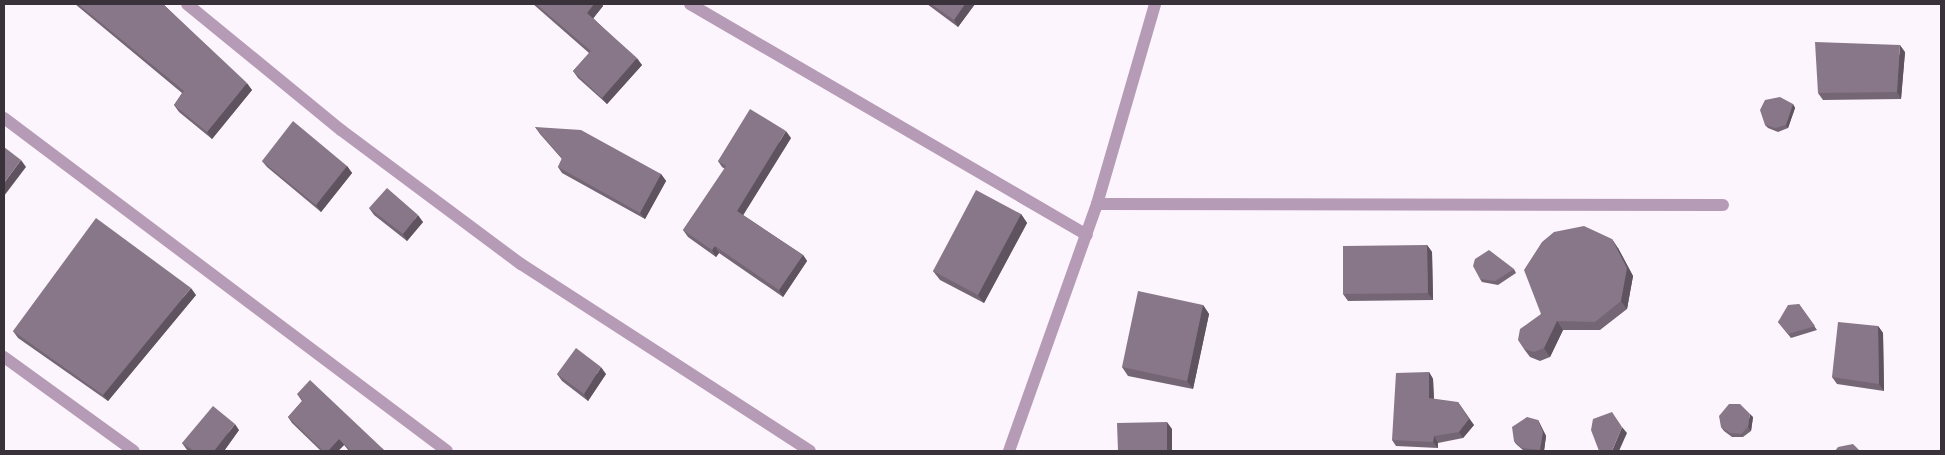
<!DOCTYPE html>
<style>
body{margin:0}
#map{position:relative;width:1945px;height:455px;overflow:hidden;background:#fdf5fd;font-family:"Source Sans 3",sans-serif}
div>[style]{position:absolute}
.minor>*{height:12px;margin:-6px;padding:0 6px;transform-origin:6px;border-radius:6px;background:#b59bb5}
.wall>*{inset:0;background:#756675}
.shaded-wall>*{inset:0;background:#5f535f}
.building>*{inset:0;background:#878}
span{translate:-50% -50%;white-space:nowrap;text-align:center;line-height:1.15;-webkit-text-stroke:5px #fff;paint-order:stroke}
.frame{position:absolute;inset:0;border:5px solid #3a323a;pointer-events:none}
</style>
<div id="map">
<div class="minor">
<div style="left:187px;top:4px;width:199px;rotate:39.3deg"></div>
<div style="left:341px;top:130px;width:224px;rotate:36.7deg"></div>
<div style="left:521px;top:264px;width:344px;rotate:32.9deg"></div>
<div style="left:690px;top:4px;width:459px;rotate:30.2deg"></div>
<div style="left:4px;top:118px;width:554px;rotate:36.93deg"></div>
<div style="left:1097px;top:204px;width:626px;rotate:0.09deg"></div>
<div style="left:4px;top:357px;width:160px;rotate:35.9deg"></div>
<div style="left:1009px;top:451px;width:262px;rotate:-70.4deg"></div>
<div style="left:1097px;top:204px;width:208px;rotate:-73.8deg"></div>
</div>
<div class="wall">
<div style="clip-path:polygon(75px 4px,163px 4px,252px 90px,212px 139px,179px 112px,174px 105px,182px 93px)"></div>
<div style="clip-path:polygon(533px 4px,602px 4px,603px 6px,593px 18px,642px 65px,607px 104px,578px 78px,573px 71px,589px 53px)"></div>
<div style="clip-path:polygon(927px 4px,975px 4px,958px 27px)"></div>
<div style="clip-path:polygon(1905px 52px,1901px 99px,1823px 100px,1818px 93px)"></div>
<div style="clip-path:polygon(1793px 104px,1795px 108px,1788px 128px,1778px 132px,1768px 128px,1765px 125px)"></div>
<div style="clip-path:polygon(535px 127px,661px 174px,666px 181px,645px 219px,562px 173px,558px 167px,562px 159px,540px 134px)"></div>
<div style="clip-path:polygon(791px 138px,743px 215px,803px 255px,807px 261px,783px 297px,719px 253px,716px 257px,688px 237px,683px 230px,725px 169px,722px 167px,718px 161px)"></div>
<div style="clip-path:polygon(262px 161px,347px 166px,352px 173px,321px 212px,267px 167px)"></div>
<div style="clip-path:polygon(369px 208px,423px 222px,407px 241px,374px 215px)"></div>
<div style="clip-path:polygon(1021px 214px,1027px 223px,984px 303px,940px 280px,933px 271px)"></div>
<div style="clip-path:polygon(1427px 245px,1432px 252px,1433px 300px,1348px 301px,1343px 294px)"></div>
<div style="clip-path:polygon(1618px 248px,1633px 276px,1627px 309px,1600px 330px,1563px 330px,1550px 357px,1540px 361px,1530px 357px,1524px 349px,1541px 314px)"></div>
<div style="clip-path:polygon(1514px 269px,1516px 273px,1498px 285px,1482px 282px,1480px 279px)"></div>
<div style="clip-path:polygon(196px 295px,108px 401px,18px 338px,13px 331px)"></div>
<div style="clip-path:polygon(1799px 304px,1817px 330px,1791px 338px,1778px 322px)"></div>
<div style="clip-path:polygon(1203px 305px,1209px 314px,1193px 389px,1128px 376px,1122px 367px)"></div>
<div style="clip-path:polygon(1878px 326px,1883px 333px,1884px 391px,1837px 384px,1832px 377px)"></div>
<div style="clip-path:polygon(1429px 372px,1433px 379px,1434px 399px,1474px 425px,1463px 438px,1438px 443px,1438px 448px,1396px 446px,1392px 440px)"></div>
<div style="clip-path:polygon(557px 374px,606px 374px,588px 401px,562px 381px)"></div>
<div style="clip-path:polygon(297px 394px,383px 449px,385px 451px,349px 451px,344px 445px,338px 451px,321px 451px,292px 423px,288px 417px,302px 401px)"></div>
<div style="clip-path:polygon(1753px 417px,1751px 431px,1743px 437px,1732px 437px,1724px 431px,1721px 427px)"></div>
<div style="clip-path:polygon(1538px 420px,1546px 436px,1544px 451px,1524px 451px,1516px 444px,1514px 441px)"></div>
<div style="clip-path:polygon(239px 430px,224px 451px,189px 451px,187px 450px,182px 443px)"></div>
</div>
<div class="shaded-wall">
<div style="clip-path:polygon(594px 4px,602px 4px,603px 6px,592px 20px,587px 13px)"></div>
<div style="clip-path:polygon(965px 4px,975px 4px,958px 27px,954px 20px)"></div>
<div style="clip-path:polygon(1900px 45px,1905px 52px,1901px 99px,1897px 92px)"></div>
<div style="clip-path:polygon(637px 58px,642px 65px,607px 104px,602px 98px)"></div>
<div style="clip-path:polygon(247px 83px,252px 90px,212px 139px,207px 132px)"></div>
<div style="clip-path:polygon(1793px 104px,1795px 108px,1788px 128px,1786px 125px)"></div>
<div style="clip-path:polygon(786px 131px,791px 138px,742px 217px,737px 211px)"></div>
<div style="clip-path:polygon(21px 160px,26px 167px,4px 196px,4px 183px)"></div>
<div style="clip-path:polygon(347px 166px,352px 173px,321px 212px,316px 205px)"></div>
<div style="clip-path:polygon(661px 174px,666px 181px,645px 219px,640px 213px)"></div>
<div style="clip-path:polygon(1021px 214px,1027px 223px,984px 303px,978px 295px)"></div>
<div style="clip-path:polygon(418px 215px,423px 222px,407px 241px,403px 234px)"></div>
<div style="clip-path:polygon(1612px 239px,1618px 248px,1633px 276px,1627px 309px,1621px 301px)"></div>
<div style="clip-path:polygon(1427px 245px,1432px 252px,1433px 300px,1428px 293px)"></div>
<div style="clip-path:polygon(715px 246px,719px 253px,716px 257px,712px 250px)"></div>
<div style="clip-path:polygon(803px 255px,807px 261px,783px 297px,779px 290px)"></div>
<div style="clip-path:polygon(191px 288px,196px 295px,108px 401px,103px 395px)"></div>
<div style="clip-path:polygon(1203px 305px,1209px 314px,1193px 389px,1187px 381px)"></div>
<div style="clip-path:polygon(1557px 321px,1563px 330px,1550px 357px,1544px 348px)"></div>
<div style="clip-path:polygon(1878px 326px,1883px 333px,1884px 391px,1879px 384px)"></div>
<div style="clip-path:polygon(601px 367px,606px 374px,588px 401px,584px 394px)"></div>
<div style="clip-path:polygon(1429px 372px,1433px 379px,1434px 404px,1429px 398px)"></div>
<div style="clip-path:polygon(1458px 402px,1474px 425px,1463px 438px,1459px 432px)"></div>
<div style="clip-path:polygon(1750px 414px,1753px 417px,1751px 431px,1748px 427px)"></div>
<div style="clip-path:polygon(1538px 420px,1546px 436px,1544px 451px,1541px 451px,1540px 450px)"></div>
<div style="clip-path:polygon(1167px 422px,1172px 429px,1172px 451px,1167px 451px)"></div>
<div style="clip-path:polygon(235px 424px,239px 430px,224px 451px,214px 451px)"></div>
<div style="clip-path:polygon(1622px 427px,1627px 433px,1619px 451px,1612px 451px)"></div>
<div style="clip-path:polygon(1434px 436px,1438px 443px,1438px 448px,1433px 442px)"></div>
<div style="clip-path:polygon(339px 439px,344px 445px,338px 451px,328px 451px)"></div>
</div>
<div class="building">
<div style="clip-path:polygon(78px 4px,163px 4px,247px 83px,207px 132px,174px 105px,184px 91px)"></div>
<div style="clip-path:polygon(536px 4px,594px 4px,587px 13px,637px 58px,602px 98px,573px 71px,591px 51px)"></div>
<div style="clip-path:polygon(931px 4px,965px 4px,954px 20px)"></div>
<div style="clip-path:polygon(1815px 42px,1900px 45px,1897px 92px,1818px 93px)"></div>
<div style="clip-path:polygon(1780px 97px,1793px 104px,1786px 125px,1775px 128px,1765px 125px,1760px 110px,1765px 100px)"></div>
<div style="clip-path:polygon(750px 109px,786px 131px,737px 211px,803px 255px,779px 290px,715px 246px,712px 250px,683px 230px,726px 166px,718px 161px)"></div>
<div style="clip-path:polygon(293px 121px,347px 166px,316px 205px,262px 161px)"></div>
<div style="clip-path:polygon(535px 127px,581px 130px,661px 174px,640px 213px,558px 167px,562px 158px)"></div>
<div style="clip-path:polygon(4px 147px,21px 160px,4px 183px)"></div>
<div style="clip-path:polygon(387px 188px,418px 215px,403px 234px,369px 208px)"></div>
<div style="clip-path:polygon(976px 190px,1021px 214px,978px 295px,933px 271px)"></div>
<div style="clip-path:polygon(96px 218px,191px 288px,103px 395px,13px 331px)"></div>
<div style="clip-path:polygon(1584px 226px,1612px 239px,1627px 268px,1621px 301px,1595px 322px,1557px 321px,1544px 348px,1534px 352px,1524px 349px,1518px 340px,1520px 329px,1541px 314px,1524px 270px,1542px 242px,1554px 232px)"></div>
<div style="clip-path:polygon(1427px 245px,1428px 293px,1343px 294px,1343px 246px)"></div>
<div style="clip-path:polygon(1489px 250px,1514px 269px,1495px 281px,1480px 279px,1473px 266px,1475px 259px)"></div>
<div style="clip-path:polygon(1138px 291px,1203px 305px,1187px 381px,1122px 367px)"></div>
<div style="clip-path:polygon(1799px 304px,1815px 326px,1788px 334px,1778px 322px,1788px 305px)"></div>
<div style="clip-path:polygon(1838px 322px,1878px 326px,1879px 384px,1832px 377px)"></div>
<div style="clip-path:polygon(576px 348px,601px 367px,584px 394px,557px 374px)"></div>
<div style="clip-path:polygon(1429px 372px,1429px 398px,1458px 402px,1469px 419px,1459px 432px,1434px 436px,1433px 442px,1392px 440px,1396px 373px)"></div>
<div style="clip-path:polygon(310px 380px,383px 449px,383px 451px,351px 451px,339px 439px,328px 451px,323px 451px,288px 417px,303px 400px,297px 394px)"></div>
<div style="clip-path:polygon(1729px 404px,1740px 404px,1750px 414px,1748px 427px,1741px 434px,1730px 433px,1721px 427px,1719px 416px)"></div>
<div style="clip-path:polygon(213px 406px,235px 424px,214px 451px,194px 451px,182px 443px)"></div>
<div style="clip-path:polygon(1612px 412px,1622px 427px,1612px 451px,1599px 451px,1591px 430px,1593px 419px)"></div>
<div style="clip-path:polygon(1527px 417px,1538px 420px,1543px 432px,1540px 450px,1522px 448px,1514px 441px,1512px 427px)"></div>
<div style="clip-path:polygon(1167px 422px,1167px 451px,1118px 451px,1117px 423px)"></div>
<div style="clip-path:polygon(1853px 444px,1860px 451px,1835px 451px,1838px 447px)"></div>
</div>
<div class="frame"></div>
</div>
